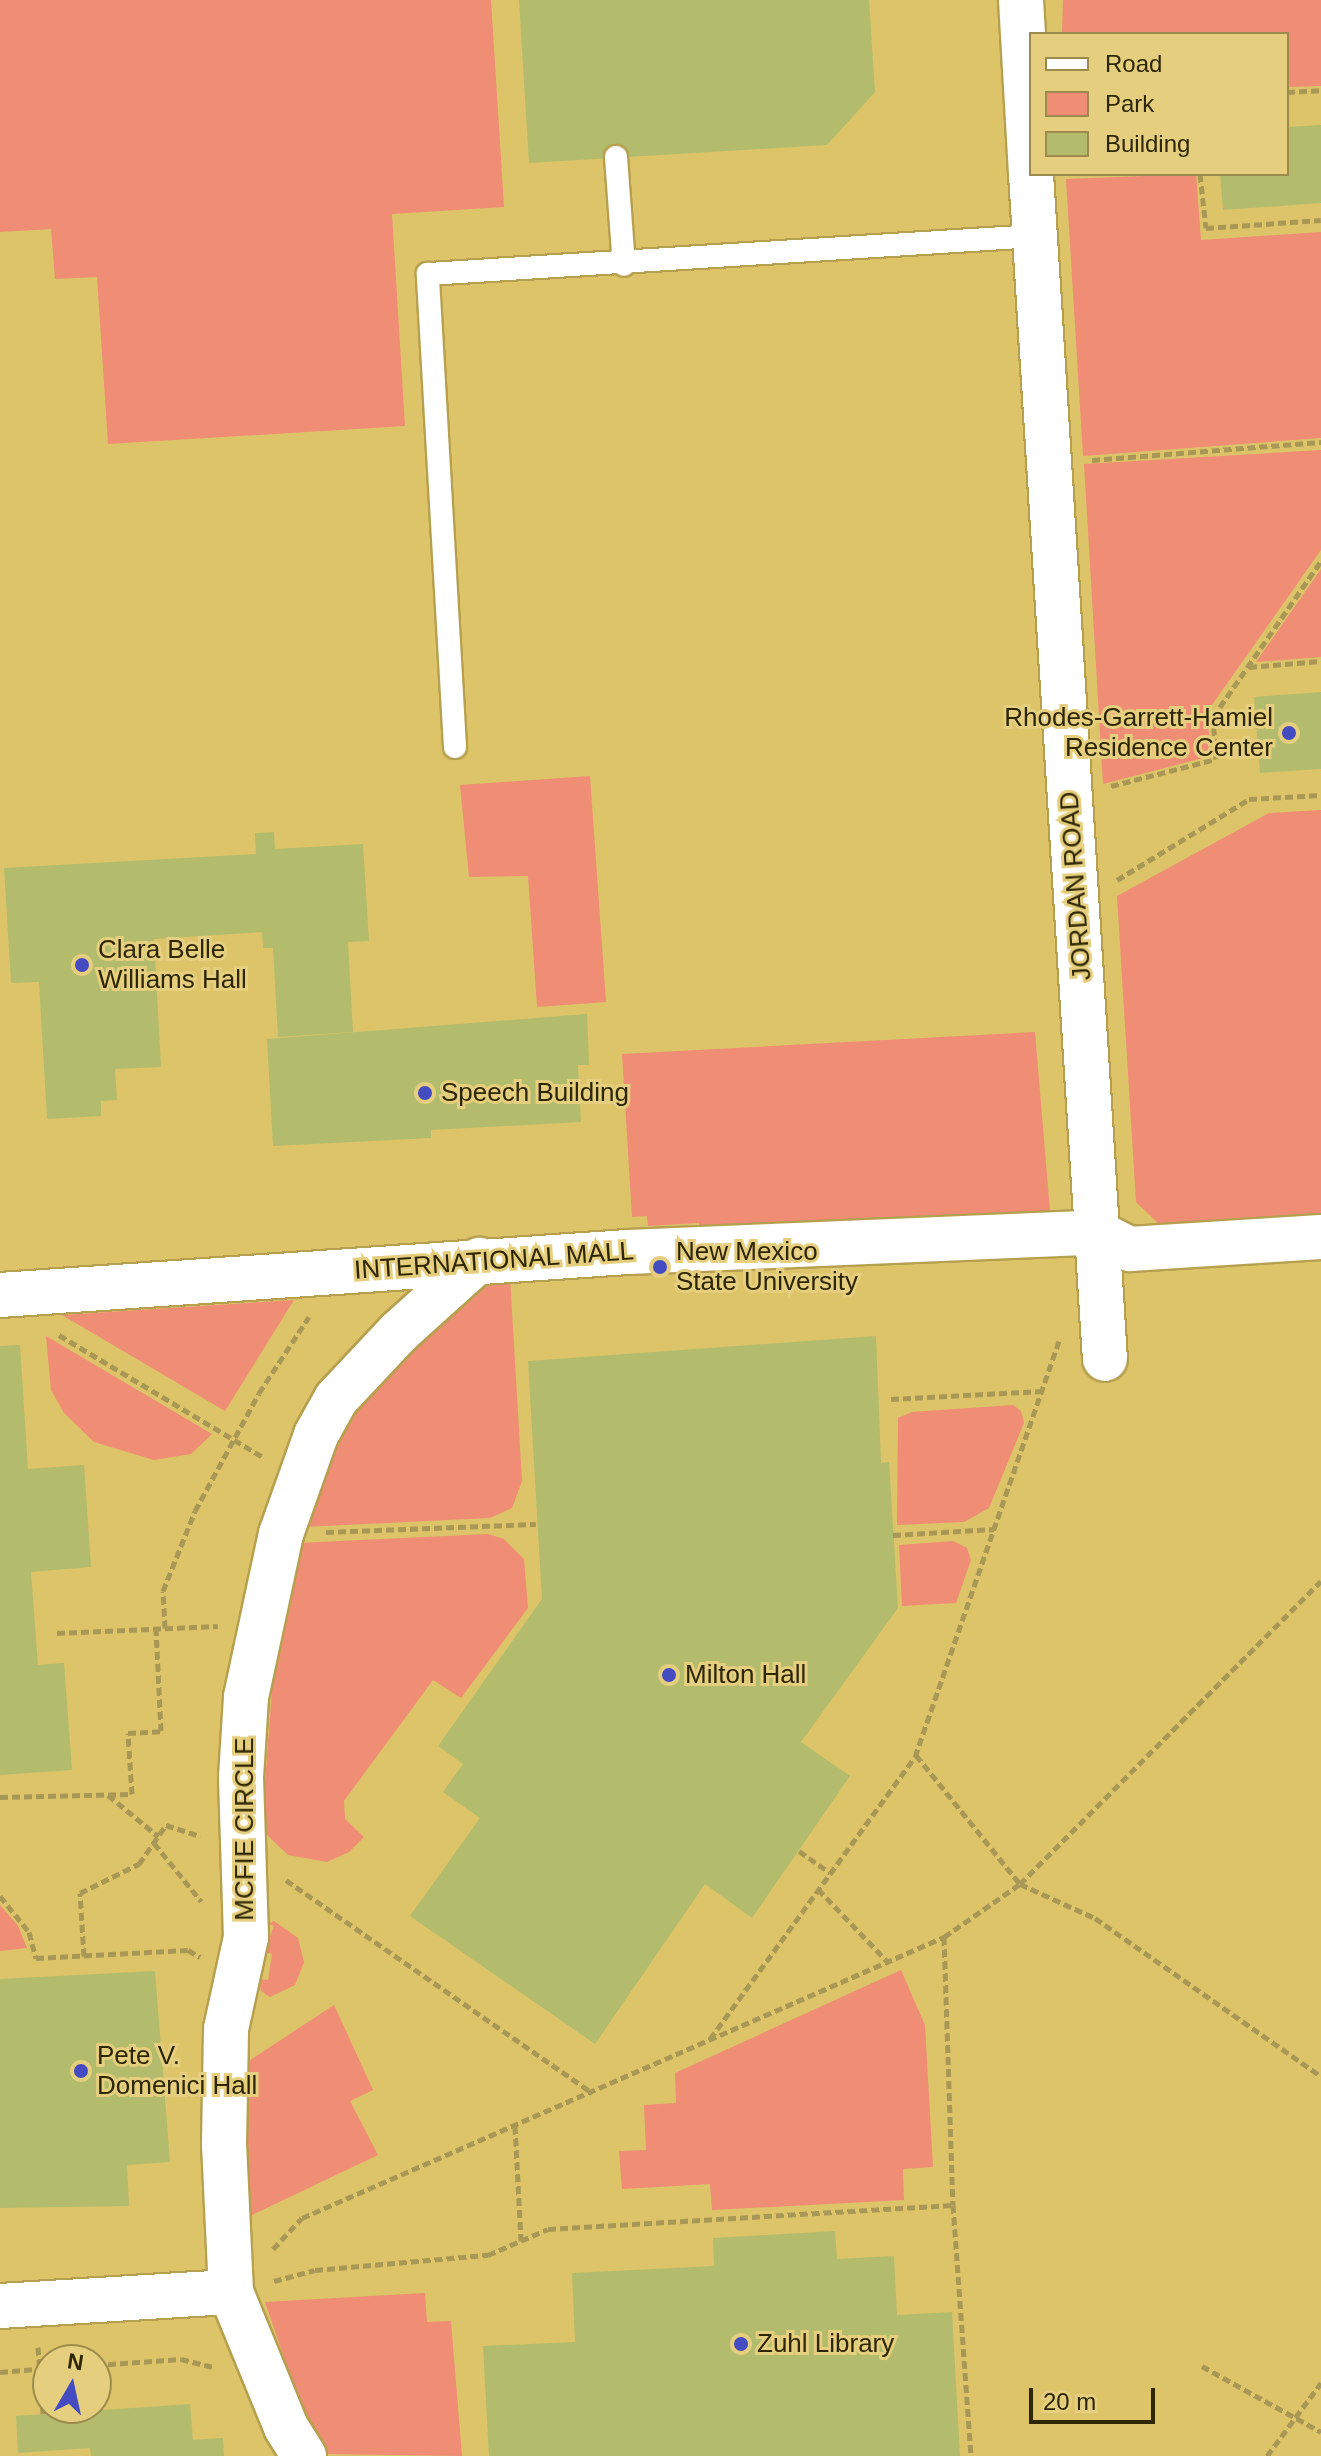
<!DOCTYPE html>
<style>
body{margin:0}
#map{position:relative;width:1321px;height:2456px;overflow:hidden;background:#e5cf7e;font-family:Arial,sans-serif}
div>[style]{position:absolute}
.built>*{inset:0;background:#ddc469}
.green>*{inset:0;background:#ef8d75}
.building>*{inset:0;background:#b2bc6c}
.path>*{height:5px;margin-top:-2.5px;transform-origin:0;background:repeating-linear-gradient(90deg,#a99755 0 8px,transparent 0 12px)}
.roads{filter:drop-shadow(2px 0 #b6a04f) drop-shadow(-2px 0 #b6a04f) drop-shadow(0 2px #b6a04f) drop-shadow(0 -2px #b6a04f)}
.lane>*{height:22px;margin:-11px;padding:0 11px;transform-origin:11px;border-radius:11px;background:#fff}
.street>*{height:44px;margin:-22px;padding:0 22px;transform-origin:22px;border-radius:22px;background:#fff}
.dots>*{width:22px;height:22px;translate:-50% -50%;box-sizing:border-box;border:4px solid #e5cf7e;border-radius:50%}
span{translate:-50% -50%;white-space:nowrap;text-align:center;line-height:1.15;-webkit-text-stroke:6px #e5cf7e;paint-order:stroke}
.poi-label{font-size:26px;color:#2e2502}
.right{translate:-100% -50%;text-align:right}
.left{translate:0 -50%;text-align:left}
.street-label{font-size:26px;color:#2e2502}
.legend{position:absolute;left:1029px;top:32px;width:260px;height:144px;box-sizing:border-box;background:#e5cf7e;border:2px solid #9c8b4c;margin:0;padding:10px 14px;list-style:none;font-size:24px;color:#2e2502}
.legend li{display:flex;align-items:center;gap:16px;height:40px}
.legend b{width:40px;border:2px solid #9c8b4c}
.north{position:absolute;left:32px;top:2344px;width:80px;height:80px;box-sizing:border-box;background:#e5cf7e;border:2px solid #9c8b4c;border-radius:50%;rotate:9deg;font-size:22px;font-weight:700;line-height:32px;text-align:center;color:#2e2502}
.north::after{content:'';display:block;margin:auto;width:28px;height:36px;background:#454cc1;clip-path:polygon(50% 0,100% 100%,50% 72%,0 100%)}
.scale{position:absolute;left:1029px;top:2388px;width:126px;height:36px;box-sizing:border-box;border:4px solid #2e2502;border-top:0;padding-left:10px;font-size:24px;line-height:28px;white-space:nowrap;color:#2e2502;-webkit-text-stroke:6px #e5cf7e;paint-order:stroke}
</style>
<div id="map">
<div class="built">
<div style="clip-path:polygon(evenodd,0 0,1321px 0,1321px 2456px,0 2456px,0 0,1031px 34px,1287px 34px,1287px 174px,1031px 174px,1031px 34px,0 0,48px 2360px,96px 2360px,96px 2408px,48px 2408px,48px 2360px)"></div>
</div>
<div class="green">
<div style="clip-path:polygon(0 0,491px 0,504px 207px,392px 214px,405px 426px,108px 444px,97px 277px,55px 279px,51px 229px,0 232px)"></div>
<div style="clip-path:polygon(1063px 0,1321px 0,1321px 86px,1287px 87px,1287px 34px,1062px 34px)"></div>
<div style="clip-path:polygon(1196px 174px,1201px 240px,1321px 232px,1321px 438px,1083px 456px,1066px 179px)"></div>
<div style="clip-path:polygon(1321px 450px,1321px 550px,1207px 712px,1211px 756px,1103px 784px,1084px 464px)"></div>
<div style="clip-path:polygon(1321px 569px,1321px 657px,1256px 662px)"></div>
<div style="clip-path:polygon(590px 776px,606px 1002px,537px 1007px,528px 876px,469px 877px,460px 785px)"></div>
<div style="clip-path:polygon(1321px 810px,1321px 1215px,1162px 1227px,1136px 1202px,1117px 896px,1269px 813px)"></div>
<div style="clip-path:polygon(1035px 1032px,1050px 1211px,700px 1232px,699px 1223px,648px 1226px,647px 1216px,632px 1217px,622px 1054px)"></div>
<div style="clip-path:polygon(510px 1277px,522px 1481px,512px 1508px,490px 1518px,303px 1527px,320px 1472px,353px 1408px,469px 1294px)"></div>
<div style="clip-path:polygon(294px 1300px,225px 1411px,62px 1315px)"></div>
<div style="clip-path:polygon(46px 1336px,212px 1434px,191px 1454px,154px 1460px,94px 1442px,64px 1413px,51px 1390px)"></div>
<div style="clip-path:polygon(1013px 1405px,1021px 1411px,1024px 1423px,989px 1508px,964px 1522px,897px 1525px,898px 1418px,912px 1412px)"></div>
<div style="clip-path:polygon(488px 1534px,504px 1539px,524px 1559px,528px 1608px,461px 1698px,433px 1680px,352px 1790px,344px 1801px,345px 1819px,364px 1837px,349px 1852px,327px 1862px,288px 1855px,267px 1835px,262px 1821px,273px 1678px,298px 1543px)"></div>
<div style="clip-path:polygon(953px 1541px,967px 1548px,971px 1560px,956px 1603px,902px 1606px,899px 1545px)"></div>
<div style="clip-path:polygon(0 1905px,18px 1926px,27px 1948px,0 1951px)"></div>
<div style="clip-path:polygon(274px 1921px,298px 1938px,304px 1962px,295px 1985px,270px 1997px,261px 1991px,259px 1979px,268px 1980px,272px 1954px,264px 1952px,274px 1926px,268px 1924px)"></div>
<div style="clip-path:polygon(901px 1970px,925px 2025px,933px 2167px,903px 2169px,904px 2200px,712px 2210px,710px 2184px,622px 2189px,619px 2151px,646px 2150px,644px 2105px,676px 2103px,675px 2073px)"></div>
<div style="clip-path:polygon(334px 2005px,373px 2090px,350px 2101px,378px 2155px,250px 2216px,241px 2066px)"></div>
<div style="clip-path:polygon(425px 2293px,427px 2322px,451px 2321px,462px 2456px,327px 2454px,315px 2442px,303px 2413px,265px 2302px)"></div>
</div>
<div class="building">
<div style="clip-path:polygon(519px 0,869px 0,875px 92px,827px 145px,529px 163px)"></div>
<div style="clip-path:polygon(1321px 125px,1321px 203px,1223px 210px,1220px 174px,1287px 174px,1287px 127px)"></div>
<div style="clip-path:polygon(1321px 692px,1321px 769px,1260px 773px,1254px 697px)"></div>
<div style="clip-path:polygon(274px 832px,275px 849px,363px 844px,369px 941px,348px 942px,353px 1032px,278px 1037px,273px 948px,263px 948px,262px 932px,154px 939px,161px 1067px,115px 1069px,117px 1100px,101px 1101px,101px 1116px,47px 1119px,39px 982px,11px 983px,4px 868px,256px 854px,255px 833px)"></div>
<div style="clip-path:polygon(587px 1014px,589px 1065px,578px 1065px,581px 1122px,431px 1130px,431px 1138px,273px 1146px,267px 1039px)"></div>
<div style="clip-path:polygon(876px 1336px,881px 1463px,889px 1462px,898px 1608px,801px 1742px,850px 1776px,752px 1918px,705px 1884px,595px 2044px,410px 1916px,480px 1818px,443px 1792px,463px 1764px,438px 1746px,542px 1599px,528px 1361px)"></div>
<div style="clip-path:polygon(20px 1345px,28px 1469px,84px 1465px,91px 1567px,31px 1572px,38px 1665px,64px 1663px,72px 1770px,0 1775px,0 1346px)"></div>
<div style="clip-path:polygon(155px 1971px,170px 2162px,127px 2165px,129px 2206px,0 2208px,0 1979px)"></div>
<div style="clip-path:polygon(835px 2231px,837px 2259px,894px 2256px,897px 2315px,952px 2312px,960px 2456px,489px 2456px,483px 2346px,575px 2342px,572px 2273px,714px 2266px,713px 2238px)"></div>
<div style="clip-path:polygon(190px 2404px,193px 2440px,223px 2438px,224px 2456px,91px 2456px,90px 2448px,18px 2453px,16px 2416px)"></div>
</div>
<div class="path">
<div style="left:1287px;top:92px;width:34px;rotate:-3deg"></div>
<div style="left:1200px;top:174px;width:54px;rotate:83.7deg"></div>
<div style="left:1206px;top:228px;width:115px;rotate:-4deg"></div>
<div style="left:1092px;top:460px;width:230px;rotate:-4.5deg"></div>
<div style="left:1249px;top:667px;width:72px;rotate:-4.8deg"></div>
<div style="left:1111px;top:786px;width:108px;rotate:-14.4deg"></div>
<div style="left:1216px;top:759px;width:42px;rotate:-94.1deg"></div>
<div style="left:1213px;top:717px;width:190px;rotate:-55.3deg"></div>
<div style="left:1117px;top:880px;width:155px;rotate:-31.5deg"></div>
<div style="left:1249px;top:799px;width:72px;rotate:-3.2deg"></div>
<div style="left:59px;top:1335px;width:238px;rotate:30.9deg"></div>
<div style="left:1059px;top:1341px;width:438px;rotate:109.1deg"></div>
<div style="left:916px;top:1755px;width:166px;rotate:51.1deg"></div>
<div style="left:1020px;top:1884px;width:82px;rotate:24.4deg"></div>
<div style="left:1095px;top:1918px;width:276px;rotate:35deg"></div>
<div style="left:891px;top:1399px;width:151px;rotate:-3deg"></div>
<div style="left:326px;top:1532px;width:210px;rotate:-2.2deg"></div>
<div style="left:893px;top:1535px;width:101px;rotate:-3.4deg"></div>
<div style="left:165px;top:1628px;width:37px;rotate:-93deg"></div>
<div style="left:163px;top:1591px;width:86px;rotate:-68.2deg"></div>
<div style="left:195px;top:1511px;width:134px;rotate:-61.5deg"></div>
<div style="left:259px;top:1393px;width:91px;rotate:-56.7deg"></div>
<div style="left:57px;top:1633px;width:161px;rotate:-2.5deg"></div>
<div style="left:108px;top:1795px;width:65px;rotate:39.4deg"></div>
<div style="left:0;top:1797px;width:132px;rotate:-1.3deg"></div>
<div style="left:132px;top:1794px;width:61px;rotate:-93.8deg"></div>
<div style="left:128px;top:1733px;width:33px;rotate:-3deg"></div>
<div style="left:161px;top:1731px;width:102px;rotate:-92.8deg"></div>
<div style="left:154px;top:1843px;width:75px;rotate:51deg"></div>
<div style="left:799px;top:1851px;width:38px;rotate:35deg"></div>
<div style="left:286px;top:1880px;width:373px;rotate:34.8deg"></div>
<div style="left:818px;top:1889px;width:101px;rotate:46.2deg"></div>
<div style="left:0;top:1896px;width:46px;rotate:51.1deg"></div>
<div style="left:29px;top:1932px;width:27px;rotate:75deg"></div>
<div style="left:36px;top:1958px;width:152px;rotate:-3deg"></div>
<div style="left:188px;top:1950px;width:14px;rotate:30deg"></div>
<div style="left:944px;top:1937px;width:268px;rotate:88.1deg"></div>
<div style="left:953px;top:2205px;width:252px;rotate:85.9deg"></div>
<div style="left:84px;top:1956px;width:63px;rotate:-93.6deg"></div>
<div style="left:80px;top:1893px;width:66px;rotate:-26.2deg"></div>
<div style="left:139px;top:1864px;width:47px;rotate:-55.3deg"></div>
<div style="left:166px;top:1825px;width:36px;rotate:18deg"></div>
<div style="left:710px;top:2039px;width:351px;rotate:-54deg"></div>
<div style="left:515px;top:2126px;width:115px;rotate:87deg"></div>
<div style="left:273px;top:2249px;width:42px;rotate:-46.9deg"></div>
<div style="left:302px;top:2218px;width:701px;rotate:-23.64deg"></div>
<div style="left:944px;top:1937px;width:93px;rotate:-34.9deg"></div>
<div style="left:1020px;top:1884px;width:427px;rotate:-45.2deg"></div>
<div style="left:274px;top:2281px;width:42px;rotate:-15deg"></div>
<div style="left:315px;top:2270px;width:174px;rotate:-5deg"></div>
<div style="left:488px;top:2255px;width:65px;rotate:-23.4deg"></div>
<div style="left:548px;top:2229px;width:406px;rotate:-3.4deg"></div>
<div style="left:38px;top:2347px;width:67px;rotate:85.7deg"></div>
<div style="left:96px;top:2365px;width:85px;rotate:-4deg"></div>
<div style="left:181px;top:2359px;width:33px;rotate:14deg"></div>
<div style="left:1202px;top:2366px;width:136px;rotate:29deg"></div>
<div style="left:0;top:2372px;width:48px;rotate:-4.8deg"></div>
<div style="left:1267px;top:2456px;width:91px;rotate:-53.5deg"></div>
</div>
<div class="roads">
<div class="lane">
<div style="left:616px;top:157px;width:108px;rotate:85.8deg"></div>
<div style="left:455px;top:747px;width:474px;rotate:-93.3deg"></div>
<div style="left:428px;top:274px;width:609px;rotate:-3.58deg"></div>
</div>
<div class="street">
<div style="left:1021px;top:0;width:173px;rotate:86.7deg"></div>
<div style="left:1031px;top:174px;width:1187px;rotate:86.43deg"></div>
<div style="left:0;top:1295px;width:629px;rotate:-3.92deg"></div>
<div style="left:628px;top:1252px;width:468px;rotate:-2.4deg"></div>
<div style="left:1096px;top:1232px;width:38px;rotate:27deg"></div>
<div style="left:1130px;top:1249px;width:191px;rotate:-3.6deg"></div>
<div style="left:0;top:2306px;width:231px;rotate:-3.5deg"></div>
<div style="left:304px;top:2456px;width:34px;rotate:-122deg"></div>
<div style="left:286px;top:2427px;width:146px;rotate:-112.2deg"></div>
<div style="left:231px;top:2292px;width:147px;rotate:-92.7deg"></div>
<div style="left:224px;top:2145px;width:116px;rotate:-89deg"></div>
<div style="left:226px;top:2029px;width:94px;rotate:-77.7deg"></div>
<div style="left:246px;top:1937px;width:160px;rotate:-91.8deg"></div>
<div style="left:241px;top:1777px;width:80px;rotate:-86.4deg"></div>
<div style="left:246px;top:1697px;width:167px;rotate:-77.9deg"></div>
<div style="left:281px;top:1534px;width:105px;rotate:-70.5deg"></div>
<div style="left:316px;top:1435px;width:41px;rotate:-60.9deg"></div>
<div style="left:336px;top:1399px;width:92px;rotate:-46.8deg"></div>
<div style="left:399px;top:1332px;width:108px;rotate:-42deg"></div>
</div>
</div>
<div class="dots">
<div style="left:1289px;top:733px;background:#454cc1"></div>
<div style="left:82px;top:965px;background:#454cc1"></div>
<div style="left:425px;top:1093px;background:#454cc1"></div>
<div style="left:660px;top:1267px;background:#454cc1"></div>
<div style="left:669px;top:1675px;background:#454cc1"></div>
<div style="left:81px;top:2071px;background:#454cc1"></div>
<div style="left:741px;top:2344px;background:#454cc1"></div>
</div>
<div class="poi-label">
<span class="right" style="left:1273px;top:733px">Rhodes-Garrett-Hamiel<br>Residence Center</span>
<span class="left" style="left:98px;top:965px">Clara Belle<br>Williams Hall</span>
<span class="left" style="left:441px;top:1093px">Speech Building</span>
<span class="left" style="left:676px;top:1267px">New Mexico<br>State University</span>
<span class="left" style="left:685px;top:1675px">Milton Hall</span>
<span class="left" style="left:97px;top:2071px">Pete V.<br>Domenici Hall</span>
<span class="left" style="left:757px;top:2344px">Zuhl Library</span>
</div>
<div class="street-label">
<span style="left:1076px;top:886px;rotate:-94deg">JORDAN ROAD</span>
<span style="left:494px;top:1261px;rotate:-4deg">INTERNATIONAL MALL</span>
<span style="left:245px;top:1829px;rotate:-90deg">MCFIE CIRCLE</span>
</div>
<ul class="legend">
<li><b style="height:10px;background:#fff"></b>Road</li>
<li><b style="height:22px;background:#ef8d75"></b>Park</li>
<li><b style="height:22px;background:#b2bc6c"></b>Building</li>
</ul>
<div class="north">N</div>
<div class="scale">20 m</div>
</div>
